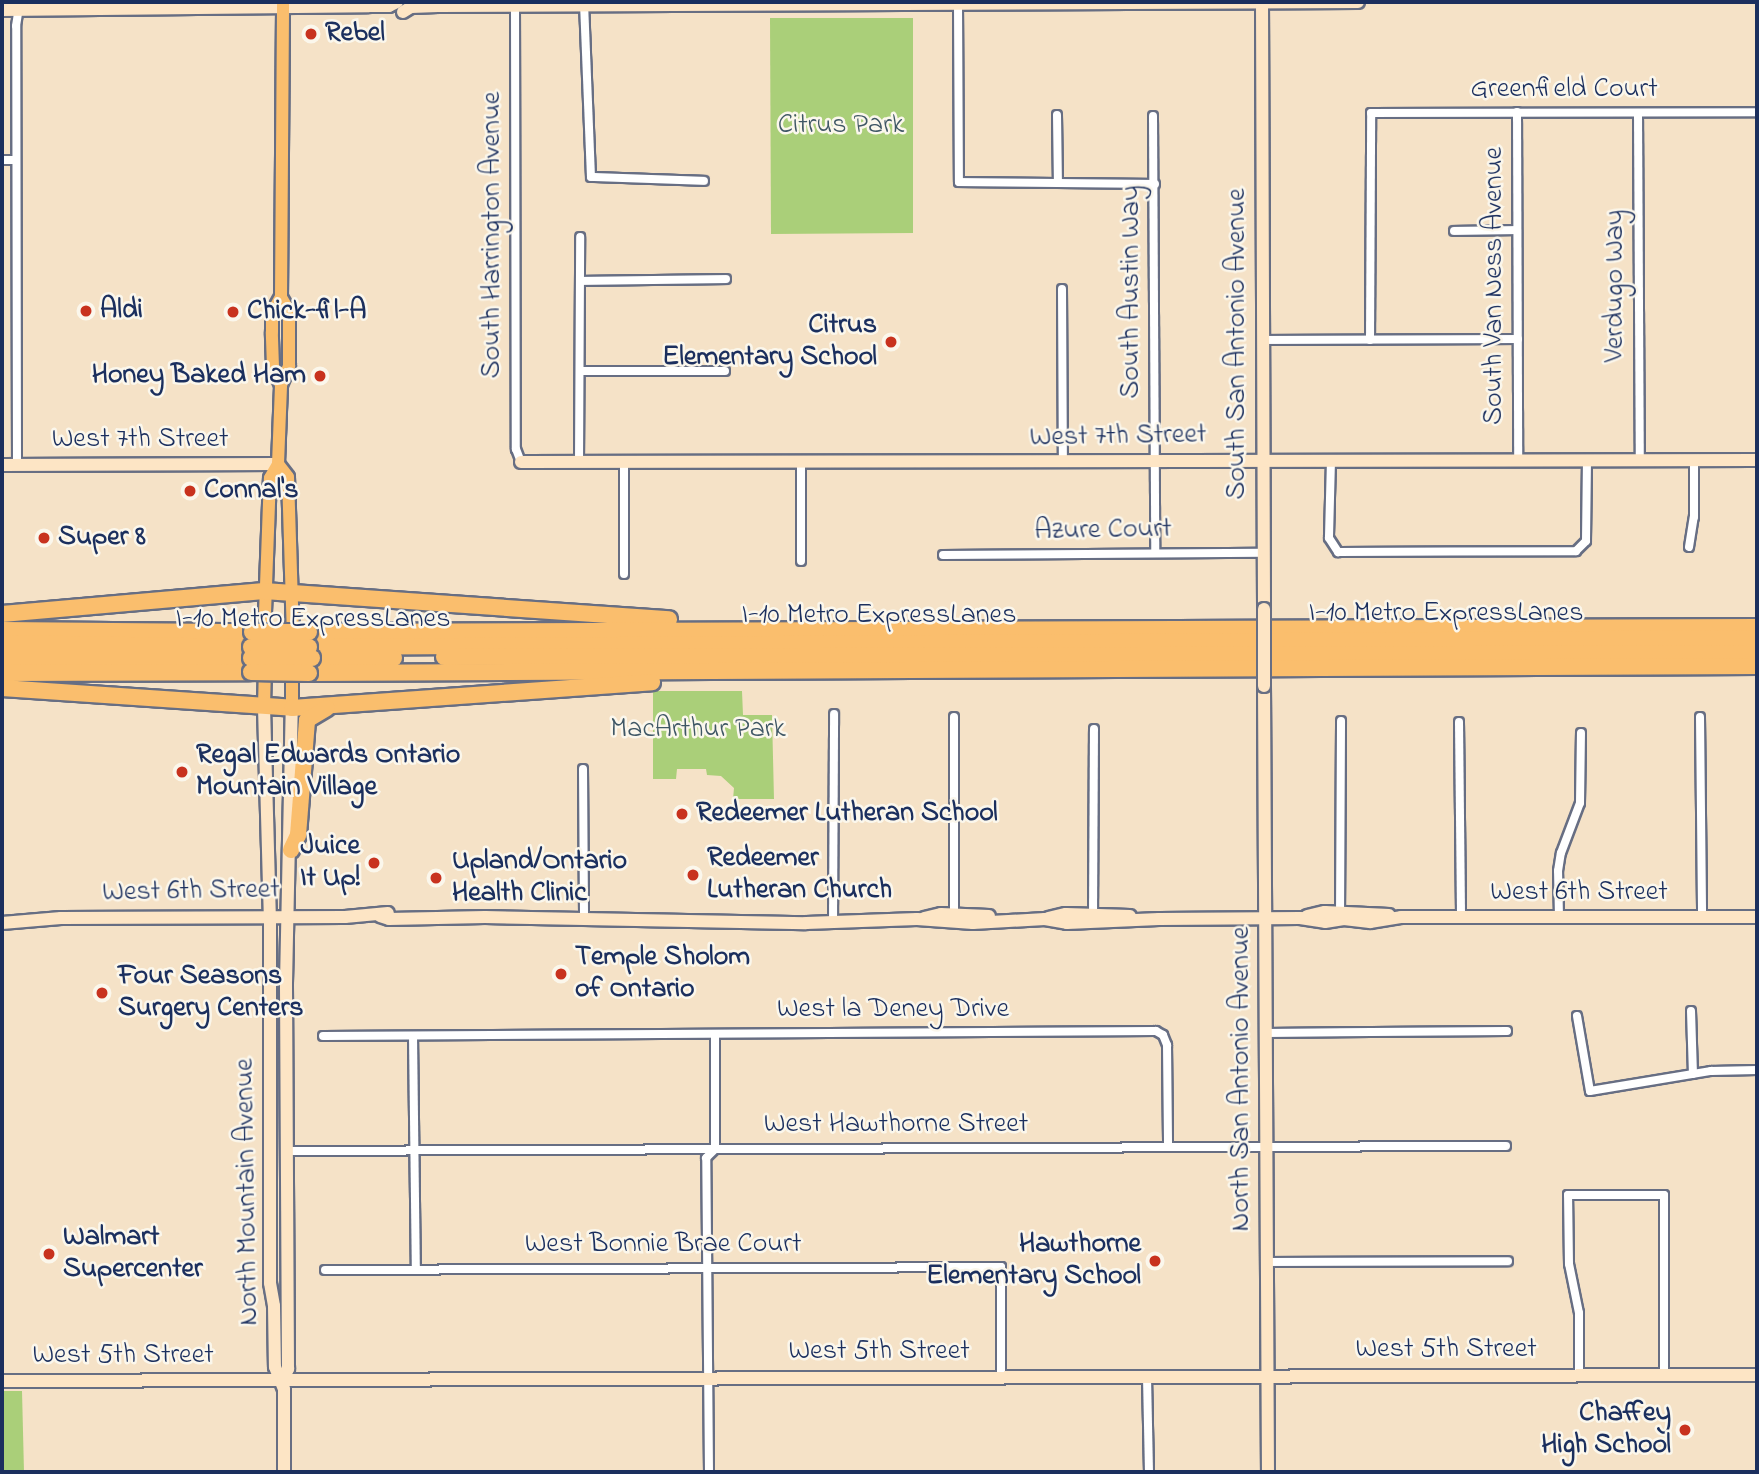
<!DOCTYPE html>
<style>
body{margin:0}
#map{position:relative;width:1759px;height:1474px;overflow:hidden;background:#f5e2c7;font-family:"Indie Flower",sans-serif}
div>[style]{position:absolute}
.green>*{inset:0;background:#aacf79}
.roads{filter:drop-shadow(2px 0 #676e83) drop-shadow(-2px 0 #676e83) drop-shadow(0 2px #676e83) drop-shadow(0 -2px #676e83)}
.street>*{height:8px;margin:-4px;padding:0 4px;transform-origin:4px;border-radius:4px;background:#fff}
.secondary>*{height:12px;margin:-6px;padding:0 6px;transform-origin:6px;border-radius:6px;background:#fde5c5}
.primary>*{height:12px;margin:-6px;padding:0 6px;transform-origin:6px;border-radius:6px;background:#fabe6d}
.highway>*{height:16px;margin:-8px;padding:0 8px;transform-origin:8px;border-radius:8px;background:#fabe6d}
.bridges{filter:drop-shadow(2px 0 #676e83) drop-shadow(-2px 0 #676e83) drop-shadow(0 2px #676e83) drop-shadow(0 -2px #676e83)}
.secondary-bridge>*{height:12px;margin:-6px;padding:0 6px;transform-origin:6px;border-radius:6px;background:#fde5c5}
.highway-bridge>*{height:16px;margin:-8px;padding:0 8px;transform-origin:8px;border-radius:8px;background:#fabe6d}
.dots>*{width:19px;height:19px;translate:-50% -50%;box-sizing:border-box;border:4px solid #fbf7ec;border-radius:50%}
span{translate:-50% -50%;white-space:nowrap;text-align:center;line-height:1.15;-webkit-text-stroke:5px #fbf7ec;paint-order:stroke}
.poi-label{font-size:28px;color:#1b2f5e;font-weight:700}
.left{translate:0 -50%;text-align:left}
.right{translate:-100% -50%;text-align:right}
.street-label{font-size:28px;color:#1b2f5e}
.park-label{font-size:28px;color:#3f5765}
.frame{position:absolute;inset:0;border:4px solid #1b2f5e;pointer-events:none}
</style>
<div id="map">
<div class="green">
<div style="clip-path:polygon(770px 18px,913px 18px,913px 233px,771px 234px)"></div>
<div style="clip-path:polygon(653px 691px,742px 691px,743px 715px,772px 715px,774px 799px,733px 799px,734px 788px,721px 776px,707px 775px,706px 769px,677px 769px,676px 779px,653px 779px)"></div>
<div style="clip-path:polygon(2px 1391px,22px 1391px,24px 1472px,2px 1472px)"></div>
</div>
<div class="roads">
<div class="street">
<div style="left:584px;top:3px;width:174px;rotate:87.7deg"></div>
<div style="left:591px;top:177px;width:113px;rotate:2deg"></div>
<div style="left:958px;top:4px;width:178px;rotate:89.7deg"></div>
<div style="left:959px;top:182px;width:196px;rotate:0.6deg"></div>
<div style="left:515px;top:6px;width:443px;rotate:89.9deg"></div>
<div style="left:516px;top:449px;width:14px;rotate:69deg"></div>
<div style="left:1517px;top:112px;width:348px;rotate:89.8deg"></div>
<div style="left:1638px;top:113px;width:346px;rotate:89.7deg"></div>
<div style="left:1057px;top:115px;width:68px;rotate:89.2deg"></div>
<div style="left:1153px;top:116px;width:437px;rotate:89.7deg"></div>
<div style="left:2px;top:160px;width:14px"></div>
<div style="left:1454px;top:231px;width:63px;rotate:-0.9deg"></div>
<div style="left:580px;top:281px;width:146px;rotate:-0.8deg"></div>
<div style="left:1062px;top:289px;width:174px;rotate:89.7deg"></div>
<div style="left:1262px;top:340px;width:256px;rotate:-0.2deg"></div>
<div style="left:1370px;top:340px;width:227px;rotate:-89.7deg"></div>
<div style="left:1371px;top:113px;width:386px;rotate:-0.1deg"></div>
<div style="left:580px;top:371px;width:145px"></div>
<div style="left:1331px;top:460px;width:78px;rotate:91.5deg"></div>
<div style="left:1329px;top:538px;width:17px;rotate:57deg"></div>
<div style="left:1338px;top:552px;width:238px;rotate:-0.2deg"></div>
<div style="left:1576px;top:551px;width:14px;rotate:-45deg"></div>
<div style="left:1586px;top:541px;width:81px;rotate:-89.3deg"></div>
<div style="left:579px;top:463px;width:226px;rotate:-89.7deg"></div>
<div style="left:624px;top:464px;width:110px;rotate:90deg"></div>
<div style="left:801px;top:464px;width:97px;rotate:90deg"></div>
<div style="left:17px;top:465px;width:439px;rotate:-90.1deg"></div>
<div style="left:16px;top:26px;width:24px;rotate:-81deg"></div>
<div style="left:1689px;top:547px;width:30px;rotate:-81deg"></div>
<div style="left:1694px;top:517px;width:58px;rotate:-90deg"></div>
<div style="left:943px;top:555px;width:320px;rotate:-0.4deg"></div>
<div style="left:1700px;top:717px;width:200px;rotate:89.4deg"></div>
<div style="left:1459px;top:722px;width:195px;rotate:89.4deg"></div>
<div style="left:583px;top:769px;width:151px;rotate:89.6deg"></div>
<div style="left:954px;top:914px;width:197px;rotate:-90deg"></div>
<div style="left:1093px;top:917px;width:188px;rotate:-89.7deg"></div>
<div style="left:1340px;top:917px;width:196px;rotate:-89.7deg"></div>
<div style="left:1559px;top:917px;width:46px;rotate:-91.2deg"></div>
<div style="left:1558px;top:871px;width:18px;rotate:-81deg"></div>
<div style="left:1561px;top:853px;width:53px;rotate:-69.2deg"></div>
<div style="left:1580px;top:803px;width:70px;rotate:-89.2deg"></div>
<div style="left:833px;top:923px;width:209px;rotate:-89.7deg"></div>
<div style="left:1691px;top:1011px;width:63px;rotate:88.2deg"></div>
<div style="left:1577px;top:1016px;width:76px;rotate:80.2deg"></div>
<div style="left:1590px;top:1091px;width:123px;rotate:-9.4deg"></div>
<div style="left:1711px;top:1071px;width:46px;rotate:-1.2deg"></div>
<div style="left:1266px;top:1033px;width:241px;rotate:-0.5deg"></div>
<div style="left:323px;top:1036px;width:833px;rotate:-0.34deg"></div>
<div style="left:1156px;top:1031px;width:8px;rotate:30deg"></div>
<div style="left:1163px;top:1035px;width:11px;rotate:68deg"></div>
<div style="left:1167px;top:1045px;width:102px;rotate:89.4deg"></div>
<div style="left:413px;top:1036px;width:233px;rotate:89.3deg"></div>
<div style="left:287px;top:1151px;width:1219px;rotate:-0.24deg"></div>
<div style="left:1267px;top:1262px;width:241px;rotate:-0.2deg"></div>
<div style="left:325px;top:1270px;width:676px;rotate:-0.25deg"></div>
<div style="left:1001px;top:1267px;width:109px;rotate:90deg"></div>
<div style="left:1579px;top:1374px;width:61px;rotate:-90deg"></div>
<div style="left:1579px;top:1313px;width:50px;rotate:-101.5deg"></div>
<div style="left:1569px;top:1264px;width:69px;rotate:-90.8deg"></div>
<div style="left:1568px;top:1195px;width:96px"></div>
<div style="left:1664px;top:1195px;width:179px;rotate:90deg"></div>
<div style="left:1147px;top:1377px;width:95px;rotate:88.8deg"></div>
<div style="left:709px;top:1472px;width:314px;rotate:-90.5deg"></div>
<div style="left:706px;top:1158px;width:13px;rotate:-45deg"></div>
<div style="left:715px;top:1149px;width:115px;rotate:-90deg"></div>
</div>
<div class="secondary">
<div style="left:1262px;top:2px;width:607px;rotate:89.81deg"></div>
<div style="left:2px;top:10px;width:367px;rotate:-0.6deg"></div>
<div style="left:369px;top:6px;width:20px"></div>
<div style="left:389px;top:6px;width:9px;rotate:-27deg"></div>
<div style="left:403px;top:12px;width:9px;rotate:-32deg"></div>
<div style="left:411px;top:7px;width:27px;rotate:-2deg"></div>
<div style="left:438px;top:6px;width:920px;rotate:-0.25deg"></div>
<div style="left:521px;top:462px;width:1236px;rotate:-0.09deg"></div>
<div style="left:2px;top:465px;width:276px;rotate:-0.2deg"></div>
<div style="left:1264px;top:686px;width:786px;rotate:89.71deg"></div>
<div style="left:264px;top:707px;width:209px;rotate:88.4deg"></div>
<div style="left:270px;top:916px;width:367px;rotate:90deg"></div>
<div style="left:270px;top:1283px;width:23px;rotate:80deg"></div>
<div style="left:274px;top:1306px;width:61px;rotate:89.1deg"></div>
<div style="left:275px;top:1367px;width:24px;rotate:68deg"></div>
<div style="left:284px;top:1389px;width:83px;rotate:90deg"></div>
<div style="left:380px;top:916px;width:9px;rotate:18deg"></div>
<div style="left:389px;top:919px;width:96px;rotate:-1.2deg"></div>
<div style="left:485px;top:917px;width:321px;rotate:1.1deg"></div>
<div style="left:806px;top:923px;width:111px;rotate:-2.1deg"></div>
<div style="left:917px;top:919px;width:56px;rotate:4.1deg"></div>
<div style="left:973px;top:923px;width:72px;rotate:-3.2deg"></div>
<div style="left:1045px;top:919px;width:22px;rotate:10deg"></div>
<div style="left:1067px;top:923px;width:92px;rotate:-2.5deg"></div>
<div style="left:1159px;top:919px;width:141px;rotate:-0.4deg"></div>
<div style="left:1300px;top:918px;width:25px;rotate:9deg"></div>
<div style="left:1325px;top:922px;width:19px;rotate:-9deg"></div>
<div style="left:1344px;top:919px;width:26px;rotate:7deg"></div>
<div style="left:1370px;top:922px;width:31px;rotate:-9deg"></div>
<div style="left:1401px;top:917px;width:356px"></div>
<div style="left:1307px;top:916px;width:18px;rotate:-13deg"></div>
<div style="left:1325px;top:912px;width:64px;rotate:2.7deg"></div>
<div style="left:924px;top:918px;width:17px;rotate:-13deg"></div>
<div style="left:941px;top:914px;width:48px;rotate:2.4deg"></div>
<div style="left:1048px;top:918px;width:18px;rotate:-13deg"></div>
<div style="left:1066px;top:914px;width:64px;rotate:1.8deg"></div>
<div style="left:2px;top:923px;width:59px;rotate:-4.8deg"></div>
<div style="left:61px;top:918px;width:284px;rotate:-0.2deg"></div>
<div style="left:345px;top:917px;width:43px;rotate:-5.3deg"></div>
<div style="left:282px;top:1380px;width:13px;rotate:-61deg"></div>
<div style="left:288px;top:1369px;width:386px;rotate:-90.3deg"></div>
<div style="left:286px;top:983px;width:275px;rotate:-88.8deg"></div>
<div style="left:2px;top:1381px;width:1755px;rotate:-0.2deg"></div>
</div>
<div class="primary">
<div style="left:281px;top:385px;width:20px;rotate:-114deg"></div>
<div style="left:273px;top:367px;width:35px;rotate:-92deg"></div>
<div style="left:272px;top:332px;width:19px;rotate:-90deg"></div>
<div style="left:272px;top:313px;width:18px;rotate:-61deg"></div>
<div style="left:278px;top:464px;width:16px;rotate:52deg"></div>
<div style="left:288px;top:477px;width:161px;rotate:88.2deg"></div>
<div style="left:264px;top:640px;width:162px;rotate:-87.9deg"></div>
<div style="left:270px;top:478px;width:16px;rotate:-60deg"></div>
<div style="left:278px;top:464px;width:79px;rotate:-87.8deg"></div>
<div style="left:281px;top:385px;width:21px;rotate:-67deg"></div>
<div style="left:289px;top:366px;width:55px;rotate:-90deg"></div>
<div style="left:289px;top:311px;width:16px;rotate:-120deg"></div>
<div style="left:281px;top:297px;width:295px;rotate:-89.6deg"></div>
<div style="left:264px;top:707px;width:42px;rotate:-88.6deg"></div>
<div style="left:292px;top:708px;width:44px;rotate:-90deg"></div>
</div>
<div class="highway">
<div style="left:2px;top:614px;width:263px;rotate:-5deg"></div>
<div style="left:264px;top:591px;width:406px;rotate:4deg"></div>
<div style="left:2px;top:630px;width:250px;rotate:0.5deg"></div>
<div style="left:309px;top:632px;width:1448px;rotate:-0.2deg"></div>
<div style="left:2px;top:643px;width:249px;rotate:0.9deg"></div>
<div style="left:309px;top:647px;width:1448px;rotate:-0.36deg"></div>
<div style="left:444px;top:657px;width:1313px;rotate:-0.17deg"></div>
<div style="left:2px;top:658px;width:249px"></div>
<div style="left:312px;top:658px;width:82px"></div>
<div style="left:2px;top:673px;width:249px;rotate:-0.2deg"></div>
<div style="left:309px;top:673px;width:1448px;rotate:-0.28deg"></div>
<div style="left:2px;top:688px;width:291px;rotate:3.9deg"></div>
<div style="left:292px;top:708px;width:361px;rotate:-4.1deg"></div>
<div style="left:291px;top:850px;width:17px;rotate:-65deg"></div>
<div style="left:298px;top:835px;width:115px;rotate:-85.5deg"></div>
<div style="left:307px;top:720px;width:23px;rotate:-31deg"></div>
</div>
</div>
<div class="bridges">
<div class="secondary-bridge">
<div style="left:1264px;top:609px;width:77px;rotate:90deg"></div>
</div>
<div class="highway-bridge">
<div style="left:252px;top:632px;width:57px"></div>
<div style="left:251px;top:647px;width:58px"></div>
<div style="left:251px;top:658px;width:61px"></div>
<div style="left:251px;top:672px;width:58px;rotate:1deg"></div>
</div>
</div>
<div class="dots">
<div style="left:311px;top:34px;background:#c8321e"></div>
<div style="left:86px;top:311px;background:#c8321e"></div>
<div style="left:233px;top:312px;background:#c8321e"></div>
<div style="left:891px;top:342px;background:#c8321e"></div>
<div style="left:320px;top:376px;background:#c8321e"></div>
<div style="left:190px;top:491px;background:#c8321e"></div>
<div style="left:44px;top:538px;background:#c8321e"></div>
<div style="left:182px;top:772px;background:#c8321e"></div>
<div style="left:682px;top:814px;background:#c8321e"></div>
<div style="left:374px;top:863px;background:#c8321e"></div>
<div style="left:693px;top:875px;background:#c8321e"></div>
<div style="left:436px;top:878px;background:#c8321e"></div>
<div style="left:561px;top:974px;background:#c8321e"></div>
<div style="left:102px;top:993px;background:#c8321e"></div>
<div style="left:49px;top:1254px;background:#c8321e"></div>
<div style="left:1155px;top:1261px;background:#c8321e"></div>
<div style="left:1685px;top:1430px;background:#c8321e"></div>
</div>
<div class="poi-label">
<span class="left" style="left:325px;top:34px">Rebel</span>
<span class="left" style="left:100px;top:311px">Aldi</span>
<span class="left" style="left:247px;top:312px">Chick-fil-A</span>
<span class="right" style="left:877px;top:342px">Citrus<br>Elementary School</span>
<span class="right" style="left:306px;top:376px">Honey Baked Ham</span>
<span class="left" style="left:204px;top:491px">Connal's</span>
<span class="left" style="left:58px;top:538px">Super 8</span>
<span class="left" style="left:196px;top:772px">Regal Edwards Ontario<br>Mountain Village</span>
<span class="left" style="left:696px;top:814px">Redeemer Lutheran School</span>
<span class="right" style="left:360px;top:863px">Juice<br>It Up!</span>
<span class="left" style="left:707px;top:875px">Redeemer<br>Lutheran Church</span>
<span class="left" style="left:452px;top:878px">Upland/Ontario<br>Health Clinic</span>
<span class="left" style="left:575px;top:974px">Temple Sholom<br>of Ontario</span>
<span class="left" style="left:118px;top:993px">Four Seasons<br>Surgery Centers</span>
<span class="left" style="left:63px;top:1254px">Walmart<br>Supercenter</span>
<span class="right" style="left:1141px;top:1261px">Hawthorne<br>Elementary School</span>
<span class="right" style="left:1671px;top:1430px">Chaffey<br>High School</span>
</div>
<div class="street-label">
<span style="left:1564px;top:90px">Greenfield Court</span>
<span style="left:493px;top:235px;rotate:-90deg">South Harrington Avenue</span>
<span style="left:1495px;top:286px;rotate:-90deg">South Van Ness Avenue</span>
<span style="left:1616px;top:286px;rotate:-90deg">Verdugo Way</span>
<span style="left:1132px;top:292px;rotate:-90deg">South Austin Way</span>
<span style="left:1238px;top:344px;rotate:-90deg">South San Antonio Avenue</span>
<span style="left:1118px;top:437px;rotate:-1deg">West 7th Street</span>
<span style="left:140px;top:440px">West 7th Street</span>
<span style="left:1103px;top:531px;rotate:-1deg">Azure Court</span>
<span style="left:1446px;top:614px">I-10 Metro ExpressLanes</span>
<span style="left:879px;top:616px">I-10 Metro ExpressLanes</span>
<span style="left:313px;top:620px">I-10 Metro ExpressLanes</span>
<span style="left:191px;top:892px;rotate:-1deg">West 6th Street</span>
<span style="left:1579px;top:893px">West 6th Street</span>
<span style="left:893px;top:1010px">West la Deney Drive</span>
<span style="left:1242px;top:1079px;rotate:-90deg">North San Antonio Avenue</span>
<span style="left:896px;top:1125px">West Hawthorne Street</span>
<span style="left:248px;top:1192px;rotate:-91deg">North Mountain Avenue</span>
<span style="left:663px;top:1245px">West Bonnie Brae Court</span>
<span style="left:1446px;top:1350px">West 5th Street</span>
<span style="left:879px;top:1352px">West 5th Street</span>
<span style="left:123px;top:1356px">West 5th Street</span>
</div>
<div class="park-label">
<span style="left:841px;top:126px">Citrus Park</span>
<span style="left:698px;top:730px">MacArthur Park</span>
</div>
<div class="frame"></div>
</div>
